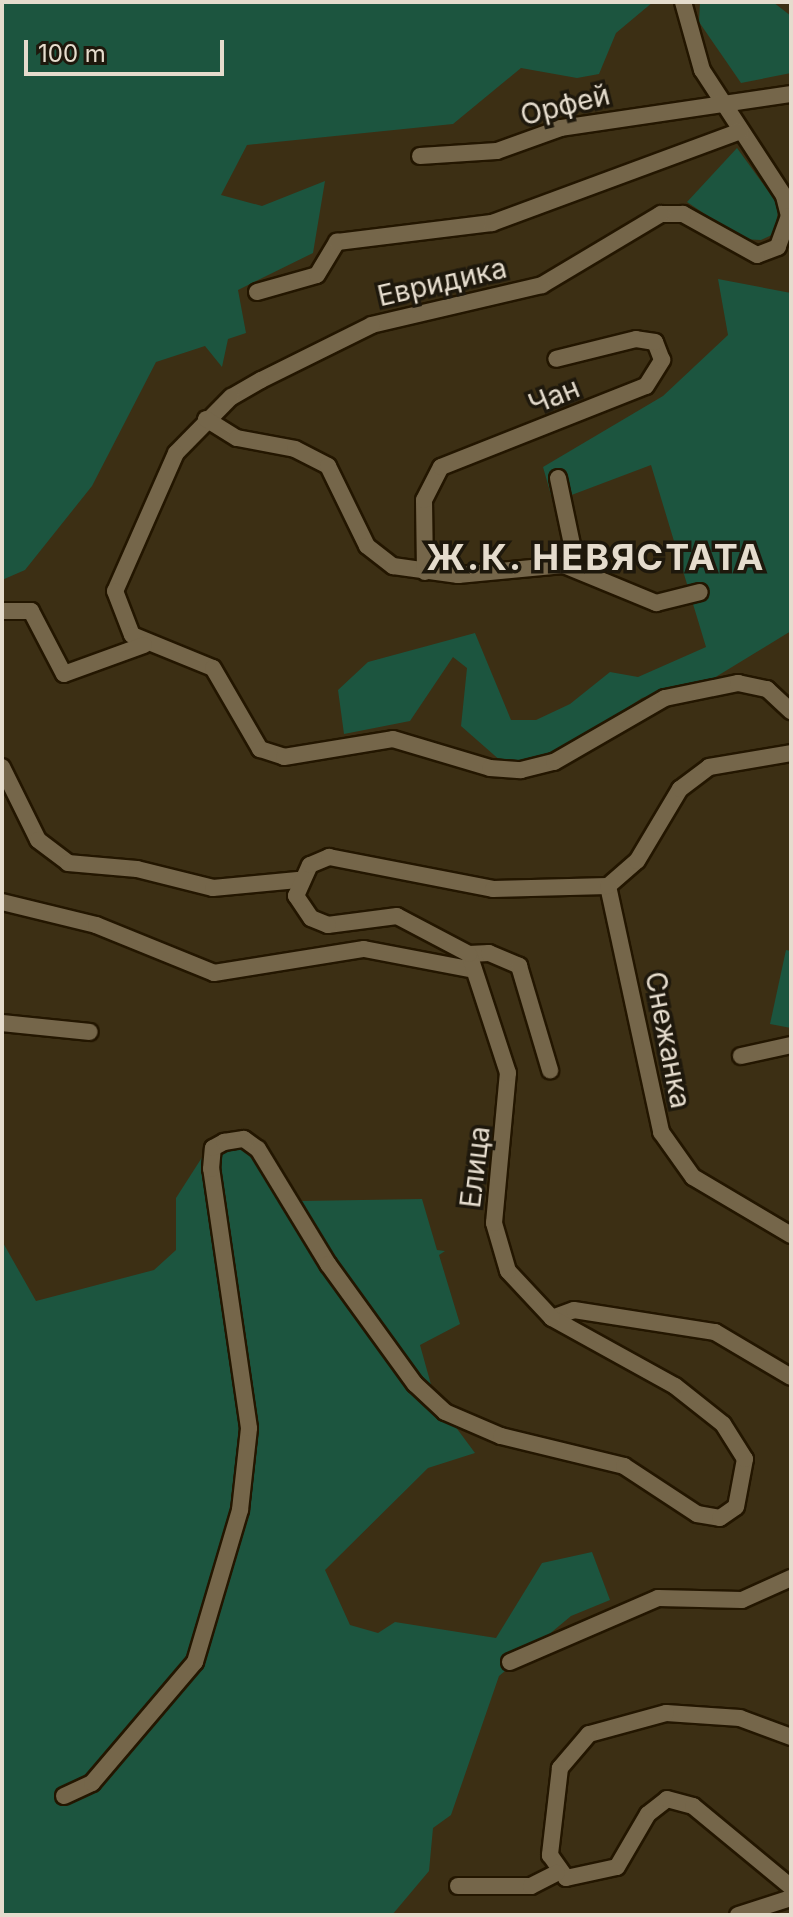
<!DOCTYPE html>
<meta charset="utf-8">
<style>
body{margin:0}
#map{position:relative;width:793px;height:1917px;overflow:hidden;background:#3c2f14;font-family:Inter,sans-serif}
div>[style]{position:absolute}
.green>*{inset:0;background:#1c553f}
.roads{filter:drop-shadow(2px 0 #231600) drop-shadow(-2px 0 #231600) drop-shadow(0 2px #231600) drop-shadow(0 -2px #231600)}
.minor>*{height:16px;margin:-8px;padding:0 8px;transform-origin:8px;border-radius:8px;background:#75664a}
span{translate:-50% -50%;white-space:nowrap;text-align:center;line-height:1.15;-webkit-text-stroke:7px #1e180c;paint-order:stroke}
.street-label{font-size:28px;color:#e5dccd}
.district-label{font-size:36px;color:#e5dccd;font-weight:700;letter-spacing:2px}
.frame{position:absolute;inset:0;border:4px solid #e5dccd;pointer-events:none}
.scale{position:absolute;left:24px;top:40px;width:200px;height:36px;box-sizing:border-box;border:4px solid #e5dccd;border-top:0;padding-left:10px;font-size:24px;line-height:28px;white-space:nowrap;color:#e5dccd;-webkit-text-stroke:6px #1e180c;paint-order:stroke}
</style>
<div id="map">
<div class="green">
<div style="clip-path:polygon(2px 2px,653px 2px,616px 33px,599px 74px,577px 78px,521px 68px,453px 124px,247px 145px,221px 195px,262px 206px,325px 181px,313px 253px,238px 290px,246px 333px,228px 339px,222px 367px,205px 346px,156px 362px,92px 486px,25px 570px,2px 580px)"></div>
<div style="clip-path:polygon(700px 2px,773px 2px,791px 16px,791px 73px,741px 83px,699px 22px)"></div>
<div style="clip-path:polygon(737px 148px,779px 206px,774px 234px,761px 240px,742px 239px,687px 202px)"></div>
<div style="clip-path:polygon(718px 279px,791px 293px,791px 631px,714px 678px,642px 698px,565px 750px,533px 759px,502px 762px,461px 726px,467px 668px,453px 657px,410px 721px,344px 734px,338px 690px,368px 662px,475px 633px,511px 720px,536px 720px,570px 704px,610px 672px,638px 677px,706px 647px,651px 465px,553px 502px,543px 467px,663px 396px,728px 335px)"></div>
<div style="clip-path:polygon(786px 950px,791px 951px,791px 1028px,770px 1024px)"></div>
<div style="clip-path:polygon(217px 1134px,269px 1147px,301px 1201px,422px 1199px,437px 1250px,445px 1251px,439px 1255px,460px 1324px,420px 1345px,435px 1399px,475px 1453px,428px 1468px,325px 1570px,350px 1625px,378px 1633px,395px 1622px,496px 1638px,542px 1563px,592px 1552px,610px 1600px,571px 1616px,499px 1676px,451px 1815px,433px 1828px,429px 1871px,392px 1915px,2px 1915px,2px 1241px,36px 1301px,154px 1270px,176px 1250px,176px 1198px)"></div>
</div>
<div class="roads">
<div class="minor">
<div style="left:683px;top:2px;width:71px;rotate:74.4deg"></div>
<div style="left:702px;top:70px;width:150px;rotate:56.9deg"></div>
<div style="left:784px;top:196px;width:21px;rotate:76deg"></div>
<div style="left:789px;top:216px;width:33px;rotate:110deg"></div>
<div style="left:778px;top:247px;width:22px;rotate:159deg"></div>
<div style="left:757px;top:255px;width:85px;rotate:-151deg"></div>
<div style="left:683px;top:214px;width:22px;rotate:180deg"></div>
<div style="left:661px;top:214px;width:139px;rotate:149.2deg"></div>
<div style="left:542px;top:285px;width:175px;rotate:166.8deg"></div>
<div style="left:372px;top:325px;width:124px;rotate:153.6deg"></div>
<div style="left:261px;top:380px;width:34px;rotate:150deg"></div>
<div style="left:231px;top:397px;width:78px;rotate:134.5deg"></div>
<div style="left:176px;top:453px;width:151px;rotate:113.8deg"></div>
<div style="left:115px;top:591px;width:47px;rotate:68.9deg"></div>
<div style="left:132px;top:635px;width:87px;rotate:22.2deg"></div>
<div style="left:213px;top:668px;width:94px;rotate:59.9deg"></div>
<div style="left:260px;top:749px;width:25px;rotate:18deg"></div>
<div style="left:284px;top:757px;width:110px;rotate:-9.4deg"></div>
<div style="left:393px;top:739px;width:101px;rotate:16.6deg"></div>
<div style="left:490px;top:768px;width:31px;rotate:4deg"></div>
<div style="left:521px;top:770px;width:34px;rotate:-14deg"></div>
<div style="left:554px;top:762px;width:128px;rotate:-30deg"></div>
<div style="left:665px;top:698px;width:75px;rotate:-11.6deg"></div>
<div style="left:738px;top:683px;width:30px;rotate:12deg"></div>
<div style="left:767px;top:689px;width:33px;rotate:43deg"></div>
<div style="left:420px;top:156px;width:77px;rotate:-3.7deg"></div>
<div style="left:497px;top:151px;width:68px;rotate:-19.8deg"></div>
<div style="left:561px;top:128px;width:232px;rotate:-8.4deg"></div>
<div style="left:257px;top:292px;width:62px;rotate:-15.8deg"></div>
<div style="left:317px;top:275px;width:39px;rotate:-59deg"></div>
<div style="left:337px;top:242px;width:156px;rotate:-7deg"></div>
<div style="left:492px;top:223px;width:265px;rotate:-20.3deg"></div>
<div style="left:206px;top:419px;width:36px;rotate:32deg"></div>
<div style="left:237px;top:438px;width:59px;rotate:10.7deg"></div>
<div style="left:295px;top:449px;width:37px;rotate:27deg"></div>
<div style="left:328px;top:466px;width:89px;rotate:64deg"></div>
<div style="left:367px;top:546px;width:33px;rotate:38deg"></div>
<div style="left:393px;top:566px;width:66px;rotate:7.9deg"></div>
<div style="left:458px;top:575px;width:106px;rotate:-5.4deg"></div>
<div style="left:564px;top:565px;width:100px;rotate:22.4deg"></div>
<div style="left:656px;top:603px;width:45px;rotate:-14deg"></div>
<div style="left:558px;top:478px;width:83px;rotate:78.1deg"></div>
<div style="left:575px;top:559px;width:13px;rotate:151deg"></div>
<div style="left:425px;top:572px;width:72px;rotate:-90.8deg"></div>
<div style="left:424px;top:500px;width:37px;rotate:-63deg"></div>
<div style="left:441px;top:467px;width:220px;rotate:-21.6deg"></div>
<div style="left:646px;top:386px;width:31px;rotate:-58deg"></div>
<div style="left:662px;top:360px;width:19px;rotate:-111deg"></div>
<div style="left:655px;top:342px;width:19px;rotate:-171deg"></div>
<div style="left:636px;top:339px;width:82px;rotate:166deg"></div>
<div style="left:2px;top:611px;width:29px"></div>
<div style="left:31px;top:611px;width:71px;rotate:62.4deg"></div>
<div style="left:64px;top:674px;width:85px;rotate:-19.9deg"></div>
<div style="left:2px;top:767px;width:81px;rotate:63.7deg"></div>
<div style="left:38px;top:840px;width:38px;rotate:37deg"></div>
<div style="left:68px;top:863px;width:69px;rotate:5deg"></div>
<div style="left:137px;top:869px;width:78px;rotate:14deg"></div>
<div style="left:213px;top:888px;width:85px;rotate:-5.4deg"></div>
<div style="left:608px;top:886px;width:252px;rotate:77.8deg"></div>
<div style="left:661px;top:1132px;width:55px;rotate:54.6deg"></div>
<div style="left:693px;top:1177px;width:114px;rotate:30.6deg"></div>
<div style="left:2px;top:902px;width:97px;rotate:13.7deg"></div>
<div style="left:96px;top:925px;width:127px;rotate:22.1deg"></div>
<div style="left:214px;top:973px;width:152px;rotate:-9.1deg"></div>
<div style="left:364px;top:949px;width:112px;rotate:10.8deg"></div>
<div style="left:469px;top:954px;width:20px;rotate:-3deg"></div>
<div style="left:489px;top:953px;width:33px;rotate:23deg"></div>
<div style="left:519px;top:966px;width:109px;rotate:73.4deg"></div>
<div style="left:2px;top:1023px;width:88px;rotate:5.8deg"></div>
<div style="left:741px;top:1056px;width:51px;rotate:-12.4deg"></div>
<div style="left:552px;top:1318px;width:23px;rotate:-20deg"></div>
<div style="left:574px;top:1310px;width:143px;rotate:8.9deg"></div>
<div style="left:715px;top:1332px;width:88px;rotate:30.6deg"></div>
<div style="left:510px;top:1662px;width:161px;rotate:-23.4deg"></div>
<div style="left:658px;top:1598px;width:84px;rotate:1.4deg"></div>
<div style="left:742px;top:1600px;width:54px;rotate:-24.2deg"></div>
<div style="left:791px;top:1737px;width:54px;rotate:-159.6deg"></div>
<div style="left:740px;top:1718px;width:74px;rotate:-176.1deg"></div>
<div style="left:666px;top:1713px;width:80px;rotate:164.7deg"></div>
<div style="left:589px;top:1734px;width:45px;rotate:130.5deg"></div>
<div style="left:560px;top:1768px;width:88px;rotate:96.6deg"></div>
<div style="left:550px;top:1855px;width:28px;rotate:55deg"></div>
<div style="left:566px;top:1878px;width:52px;rotate:-12.2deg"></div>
<div style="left:617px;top:1867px;width:61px;rotate:-59.7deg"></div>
<div style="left:648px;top:1814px;width:24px;rotate:-38deg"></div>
<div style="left:667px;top:1799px;width:27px;rotate:15deg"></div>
<div style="left:693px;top:1806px;width:127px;rotate:39.6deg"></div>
<div style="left:64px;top:1796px;width:31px;rotate:-25deg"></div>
<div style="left:92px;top:1783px;width:159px;rotate:-49.6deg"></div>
<div style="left:195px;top:1662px;width:159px;rotate:-73.5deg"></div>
<div style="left:240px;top:1510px;width:82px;rotate:-83.7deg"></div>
<div style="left:249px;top:1428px;width:262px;rotate:-98.3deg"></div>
<div style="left:211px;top:1169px;width:21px;rotate:-85deg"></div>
<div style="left:213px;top:1148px;width:13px;rotate:-29deg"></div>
<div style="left:224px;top:1142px;width:20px;rotate:-9deg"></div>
<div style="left:244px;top:1139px;width:17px;rotate:36deg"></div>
<div style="left:258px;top:1149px;width:135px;rotate:58.7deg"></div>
<div style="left:328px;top:1264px;width:148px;rotate:54.1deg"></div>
<div style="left:415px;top:1384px;width:41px;rotate:43deg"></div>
<div style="left:445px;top:1412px;width:61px;rotate:23.2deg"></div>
<div style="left:501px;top:1436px;width:127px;rotate:13.7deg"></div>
<div style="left:624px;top:1466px;width:87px;rotate:33.3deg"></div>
<div style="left:697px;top:1514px;width:23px;rotate:10deg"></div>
<div style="left:720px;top:1518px;width:19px;rotate:-35deg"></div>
<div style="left:736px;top:1507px;width:49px;rotate:-79.4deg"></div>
<div style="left:745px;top:1459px;width:41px;rotate:-122.2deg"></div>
<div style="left:723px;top:1424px;width:61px;rotate:-141.6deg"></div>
<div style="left:675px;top:1386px;width:141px;rotate:-151.1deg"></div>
<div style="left:552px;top:1318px;width:64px;rotate:-133.1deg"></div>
<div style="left:508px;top:1271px;width:50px;rotate:-106.3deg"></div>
<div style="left:494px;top:1223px;width:151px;rotate:-84.7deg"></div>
<div style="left:508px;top:1073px;width:125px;rotate:-108.1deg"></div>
<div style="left:469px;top:954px;width:81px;rotate:-152.2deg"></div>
<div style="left:397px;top:916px;width:70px;rotate:172.6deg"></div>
<div style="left:328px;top:925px;width:18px;rotate:-158deg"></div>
<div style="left:311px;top:918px;width:27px;rotate:-124deg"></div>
<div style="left:296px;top:896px;width:34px;rotate:-66deg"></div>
<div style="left:310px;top:865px;width:21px;rotate:-23deg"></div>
<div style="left:329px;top:857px;width:167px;rotate:11deg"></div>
<div style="left:493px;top:889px;width:115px;rotate:-1.5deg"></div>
<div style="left:608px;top:886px;width:38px;rotate:-41deg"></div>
<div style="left:637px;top:861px;width:84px;rotate:-59.2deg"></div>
<div style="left:680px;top:789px;width:36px;rotate:-37deg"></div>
<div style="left:709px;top:767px;width:83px;rotate:-9.7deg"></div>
<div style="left:458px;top:1886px;width:73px"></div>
<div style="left:531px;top:1886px;width:29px;rotate:-27deg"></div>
<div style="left:738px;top:1915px;width:56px;rotate:-17.8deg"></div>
</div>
</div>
<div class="street-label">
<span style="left:565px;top:105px;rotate:-14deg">Орфей</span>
<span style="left:442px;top:282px;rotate:-13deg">Евридика</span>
<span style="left:554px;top:396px;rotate:-22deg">Чан</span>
<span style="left:668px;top:1040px;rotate:79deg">Снежанка</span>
<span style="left:475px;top:1167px;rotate:-83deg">Елица</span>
</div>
<div class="district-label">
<span style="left:596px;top:558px">Ж.К. НЕВЯСТАТА</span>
</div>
<div class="frame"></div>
<div class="scale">100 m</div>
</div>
